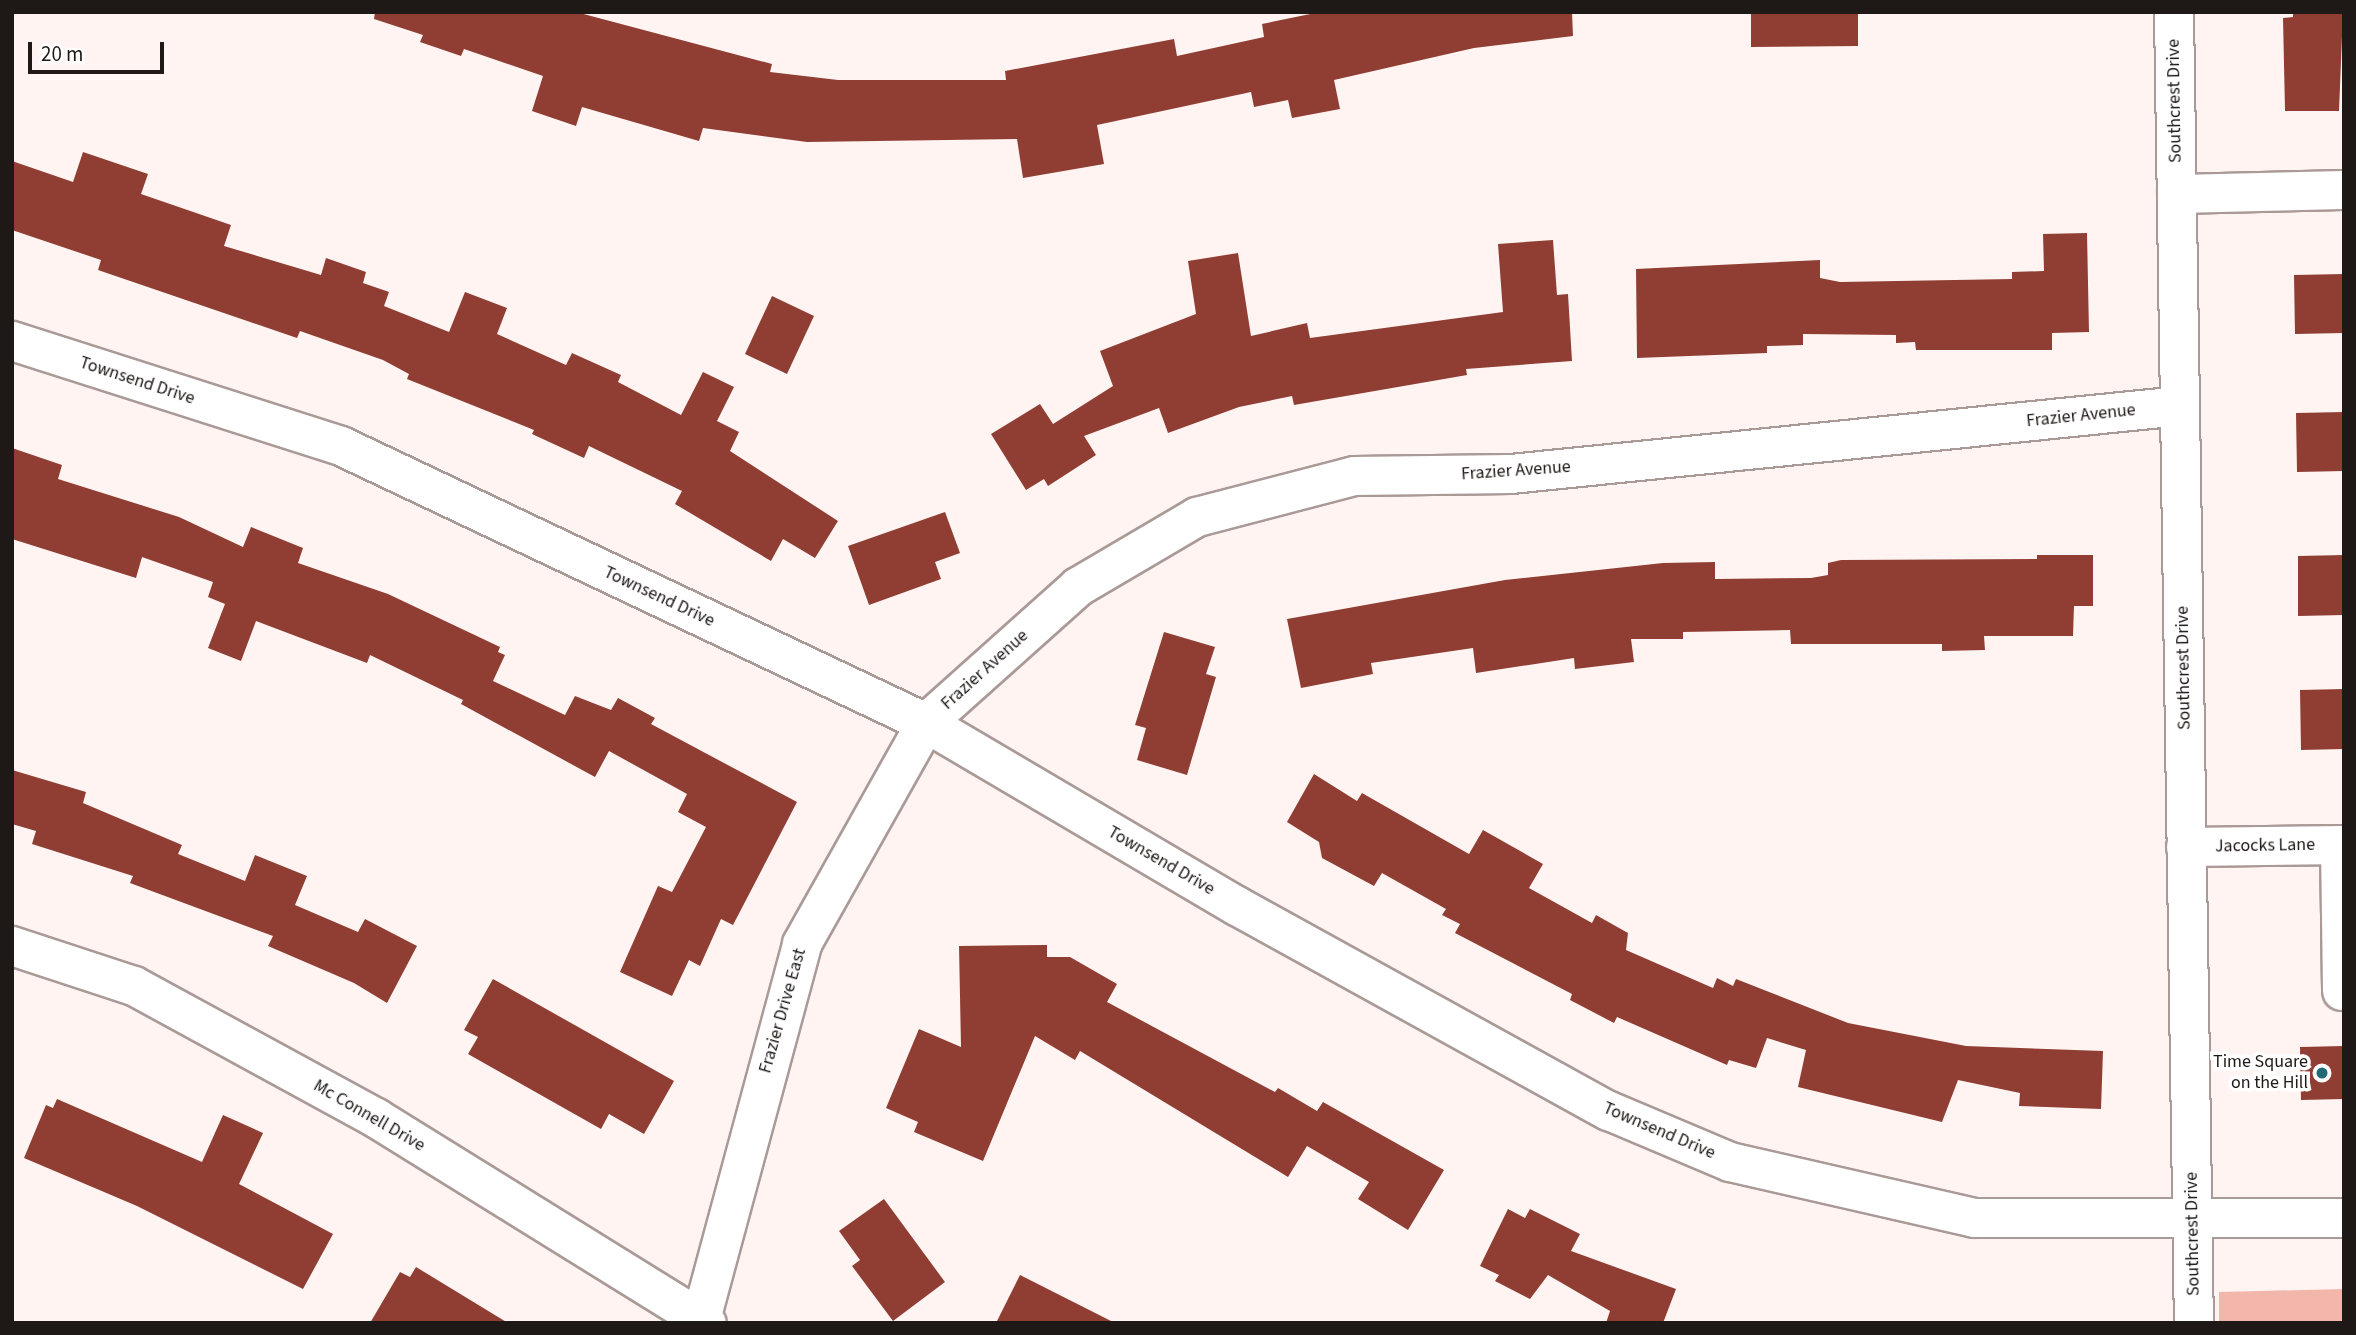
<!DOCTYPE html>
<style>
body{margin:0}
#map{position:relative;width:2356px;height:1335px;overflow:hidden;background:#fff4f2;font-family:"Source Sans 3",sans-serif}
div>[style]{position:absolute}
.green>*{inset:0;background:#f3b6ab}
.building>*{inset:0;background:#903e33}
.roads{filter:drop-shadow(2px 0 #aa9a97) drop-shadow(-2px 0 #aa9a97) drop-shadow(0 2px #aa9a97) drop-shadow(0 -2px #aa9a97)}
.minor>*{height:38px;margin:-19px;padding:0 19px;transform-origin:19px;border-radius:19px;background:#fff}
.dots>*{width:19px;height:19px;translate:-50% -50%;box-sizing:border-box;border:4px solid #fff;border-radius:50%}
span{translate:-50% -50%;white-space:nowrap;text-align:center;line-height:1.15;-webkit-text-stroke:7px #fff;paint-order:stroke}
.street-label{font-size:18px;color:#1e1817}
.poi-label{font-size:18px;color:#1e1817}
.right{translate:-100% -50%;text-align:right}
.frame{position:absolute;inset:0;border:14px solid #1e1817;pointer-events:none}
.scale{position:absolute;left:28px;top:42px;width:136px;height:32px;box-sizing:border-box;border:4px solid #1e1817;border-top:0;padding-left:9px;font-size:21px;line-height:24px;white-space:nowrap;color:#1e1817;-webkit-text-stroke:5px #fff;paint-order:stroke}
</style>
<div id="map">
<div class="green">
<div style="clip-path:polygon(2344px 1289px,2344px 1323px,2219px 1323px,2219px 1292px)"></div>
</div>
<div class="building">
<div style="clip-path:polygon(375px 12px,576px 12px,772px 64px,770px 72px,838px 80px,1006px 80px,1005px 71px,1174px 39px,1177px 56px,1264px 37px,1262px 24px,1320px 12px,1572px 12px,1573px 36px,1474px 48px,1334px 80px,1340px 109px,1292px 118px,1288px 100px,1254px 107px,1251px 92px,1097px 125px,1104px 164px,1023px 178px,1017px 139px,807px 142px,703px 128px,699px 141px,582px 107px,576px 126px,532px 111px,543px 76px,464px 49px,461px 56px,420px 42px,423px 35px,374px 19px)"></div>
<div style="clip-path:polygon(1751px 12px,1858px 12px,1858px 46px,1751px 47px)"></div>
<div style="clip-path:polygon(2293px 12px,2343px 12px,2339px 111px,2285px 111px,2283px 18px,2293px 17px)"></div>
<div style="clip-path:polygon(83px 152px,148px 174px,141px 194px,231px 225px,224px 246px,321px 275px,326px 258px,366px 272px,363px 283px,389px 292px,384px 306px,449px 332px,465px 292px,507px 308px,497px 334px,566px 365px,572px 353px,621px 375px,618px 382px,681px 415px,703px 372px,734px 387px,717px 421px,739px 432px,730px 451px,838px 521px,815px 558px,783px 539px,771px 561px,675px 504px,682px 491px,589px 446px,584px 458px,532px 434px,534px 430px,407px 379px,409px 374px,383px 360px,300px 331px,297px 338px,98px 270px,101px 260px,12px 230px,12px 161px,73px 182px)"></div>
<div style="clip-path:polygon(2087px 233px,2089px 332px,2052px 333px,2052px 350px,1916px 350px,1915px 342px,1896px 343px,1896px 335px,1803px 334px,1803px 345px,1767px 346px,1767px 353px,1637px 358px,1636px 269px,1820px 260px,1820px 278px,1840px 282px,2012px 279px,2012px 272px,2044px 271px,2043px 234px)"></div>
<div style="clip-path:polygon(1553px 240px,1557px 295px,1568px 294px,1572px 361px,1466px 369px,1467px 375px,1294px 405px,1292px 396px,1239px 407px,1168px 433px,1159px 408px,1084px 436px,1096px 455px,1048px 486px,1044px 479px,1026px 490px,991px 434px,1040px 404px,1053px 424px,1113px 386px,1100px 351px,1196px 314px,1188px 261px,1238px 253px,1251px 336px,1307px 323px,1310px 338px,1503px 312px,1498px 244px)"></div>
<div style="clip-path:polygon(2344px 274px,2344px 333px,2295px 334px,2294px 275px)"></div>
<div style="clip-path:polygon(772px 296px,814px 316px,787px 374px,745px 354px)"></div>
<div style="clip-path:polygon(2344px 412px,2344px 471px,2297px 472px,2296px 413px)"></div>
<div style="clip-path:polygon(12px 448px,62px 465px,58px 479px,179px 517px,243px 547px,251px 527px,303px 548px,298px 563px,388px 594px,500px 647px,498px 652px,505px 655px,493px 681px,565px 715px,575px 696px,611px 710px,618px 698px,655px 718px,651px 724px,797px 802px,733px 925px,721px 919px,700px 966px,689px 960px,672px 996px,620px 972px,658px 886px,672px 892px,706px 827px,678px 812px,687px 794px,609px 751px,595px 777px,461px 704px,463px 700px,370px 655px,367px 663px,256px 621px,241px 661px,208px 648px,225px 604px,208px 597px,213px 582px,142px 557px,136px 578px,12px 539px)"></div>
<div style="clip-path:polygon(945px 512px,960px 553px,935px 562px,941px 579px,869px 605px,848px 546px)"></div>
<div style="clip-path:polygon(2037px 555px,2093px 555px,2093px 606px,2074px 606px,2073px 636px,1984px 636px,1985px 650px,1942px 651px,1942px 644px,1791px 644px,1790px 630px,1683px 632px,1683px 639px,1631px 639px,1634px 662px,1575px 669px,1574px 658px,1476px 673px,1473px 648px,1371px 663px,1373px 674px,1301px 688px,1287px 619px,1505px 580px,1663px 563px,1715px 562px,1715px 579px,1811px 578px,1828px 575px,1828px 563px,1841px 560px,2037px 559px)"></div>
<div style="clip-path:polygon(2344px 555px,2344px 615px,2298px 616px,2298px 556px)"></div>
<div style="clip-path:polygon(1164px 632px,1215px 647px,1206px 674px,1216px 677px,1187px 775px,1137px 760px,1146px 728px,1135px 725px)"></div>
<div style="clip-path:polygon(2344px 689px,2344px 749px,2301px 750px,2300px 690px)"></div>
<div style="clip-path:polygon(12px 770px,86px 792px,83px 803px,182px 845px,178px 854px,245px 881px,255px 855px,307px 876px,295px 905px,358px 932px,365px 919px,417px 946px,387px 1003px,354px 983px,268px 946px,273px 936px,130px 883px,133px 876px,32px 844px,36px 831px,12px 824px)"></div>
<div style="clip-path:polygon(1314px 774px,1357px 801px,1362px 793px,1469px 854px,1483px 830px,1543px 864px,1529px 888px,1592px 923px,1596px 915px,1628px 933px,1626px 950px,1713px 988px,1717px 978px,1733px 986px,1736px 979px,1848px 1023px,1966px 1046px,2103px 1051px,2101px 1109px,2019px 1106px,2020px 1093px,1958px 1080px,1942px 1122px,1798px 1087px,1806px 1050px,1767px 1038px,1756px 1068px,1729px 1060px,1727px 1065px,1617px 1017px,1614px 1023px,1570px 1000px,1572px 994px,1455px 933px,1460px 924px,1442px 915px,1446px 909px,1382px 873px,1374px 886px,1322px 858px,1319px 842px,1287px 822px)"></div>
<div style="clip-path:polygon(1047px 945px,1047px 957px,1070px 957px,1117px 984px,1107px 1002px,1275px 1092px,1278px 1088px,1317px 1111px,1323px 1102px,1444px 1170px,1408px 1230px,1358px 1199px,1369px 1182px,1307px 1146px,1288px 1177px,1080px 1051px,1075px 1060px,1035px 1036px,983px 1161px,914px 1132px,918px 1122px,886px 1108px,919px 1029px,961px 1047px,959px 946px)"></div>
<div style="clip-path:polygon(493px 979px,674px 1081px,644px 1134px,609px 1114px,601px 1129px,468px 1054px,478px 1037px,464px 1030px)"></div>
<div style="clip-path:polygon(2344px 1046px,2344px 1099px,2301px 1100px,2300px 1047px)"></div>
<div style="clip-path:polygon(57px 1099px,202px 1162px,223px 1115px,263px 1133px,239px 1184px,333px 1234px,303px 1289px,137px 1206px,24px 1158px,46px 1105px,53px 1108px)"></div>
<div style="clip-path:polygon(884px 1199px,945px 1282px,893px 1321px,852px 1266px,860px 1260px,839px 1231px)"></div>
<div style="clip-path:polygon(1508px 1209px,1525px 1218px,1530px 1209px,1580px 1234px,1571px 1251px,1676px 1289px,1663px 1323px,1606px 1323px,1610px 1311px,1548px 1275px,1530px 1299px,1495px 1281px,1499px 1275px,1480px 1266px)"></div>
<div style="clip-path:polygon(416px 1267px,508px 1323px,370px 1323px,400px 1272px,410px 1277px)"></div>
<div style="clip-path:polygon(1020px 1275px,1115px 1323px,996px 1323px)"></div>
</div>
<div class="roads">
<div class="minor">
<div style="left:2174px;top:12px;width:1311px;rotate:89.13deg"></div>
<div style="left:2177px;top:194px;width:167px;rotate:-1.4deg"></div>
<div style="left:12px;top:341px;width:345px;rotate:17.7deg"></div>
<div style="left:341px;top:446px;width:647px;rotate:25.34deg"></div>
<div style="left:926px;top:723px;width:361px;rotate:30.5deg"></div>
<div style="left:1237px;top:906px;width:425px;rotate:28.9deg"></div>
<div style="left:1609px;top:1111px;width:131px;rotate:22.9deg"></div>
<div style="left:1730px;top:1162px;width:250px;rotate:12.9deg"></div>
<div style="left:1974px;top:1218px;width:370px"></div>
<div style="left:2340px;top:845px;width:146px;rotate:89.2deg"></div>
<div style="left:2186px;top:847px;width:158px;rotate:-0.7deg"></div>
<div style="left:12px;top:946px;width:128px;rotate:18.2deg"></div>
<div style="left:134px;top:986px;width:276px;rotate:28.6deg"></div>
<div style="left:376px;top:1118px;width:389px;rotate:31.8deg"></div>
<div style="left:700px;top:1323px;width:392px;rotate:-74.9deg"></div>
<div style="left:802px;top:944px;width:253px;rotate:-60.7deg"></div>
<div style="left:926px;top:723px;width:204px;rotate:-41.8deg"></div>
<div style="left:1078px;top:587px;width:138px;rotate:-30.5deg"></div>
<div style="left:1197px;top:517px;width:162px;rotate:-14.6deg"></div>
<div style="left:1354px;top:476px;width:157px;rotate:-0.7deg"></div>
<div style="left:1511px;top:474px;width:672px;rotate:-5.8deg"></div>
</div>
</div>
<div class="dots">
<div style="left:2322px;top:1073px;background:#226b76"></div>
</div>
<div class="street-label">
<span style="left:2175px;top:101px;rotate:-91deg">Southcrest Drive</span>
<span style="left:137px;top:381px;rotate:18deg">Townsend Drive</span>
<span style="left:2081px;top:416px;rotate:-6deg">Frazier Avenue</span>
<span style="left:1516px;top:471px;rotate:-4deg">Frazier Avenue</span>
<span style="left:659px;top:597px;rotate:25deg">Townsend Drive</span>
<span style="left:2184px;top:668px;rotate:-91deg">Southcrest Drive</span>
<span style="left:985px;top:670px;rotate:-42deg">Frazier Avenue</span>
<span style="left:2265px;top:846px;rotate:-1deg">Jacocks Lane</span>
<span style="left:1161px;top:861px;rotate:30deg">Townsend Drive</span>
<span style="left:783px;top:1011px;rotate:-74deg">Frazier Drive East</span>
<span style="left:369px;top:1116px;rotate:30deg">Mc Connell Drive</span>
<span style="left:1659px;top:1131px;rotate:23deg">Townsend Drive</span>
<span style="left:2193px;top:1234px;rotate:-91deg">Southcrest Drive</span>
</div>
<div class="poi-label">
<span class="right" style="left:2308px;top:1073px">Time Square<br>on the Hill</span>
</div>
<div class="frame"></div>
<div class="scale">20 m</div>
</div>
